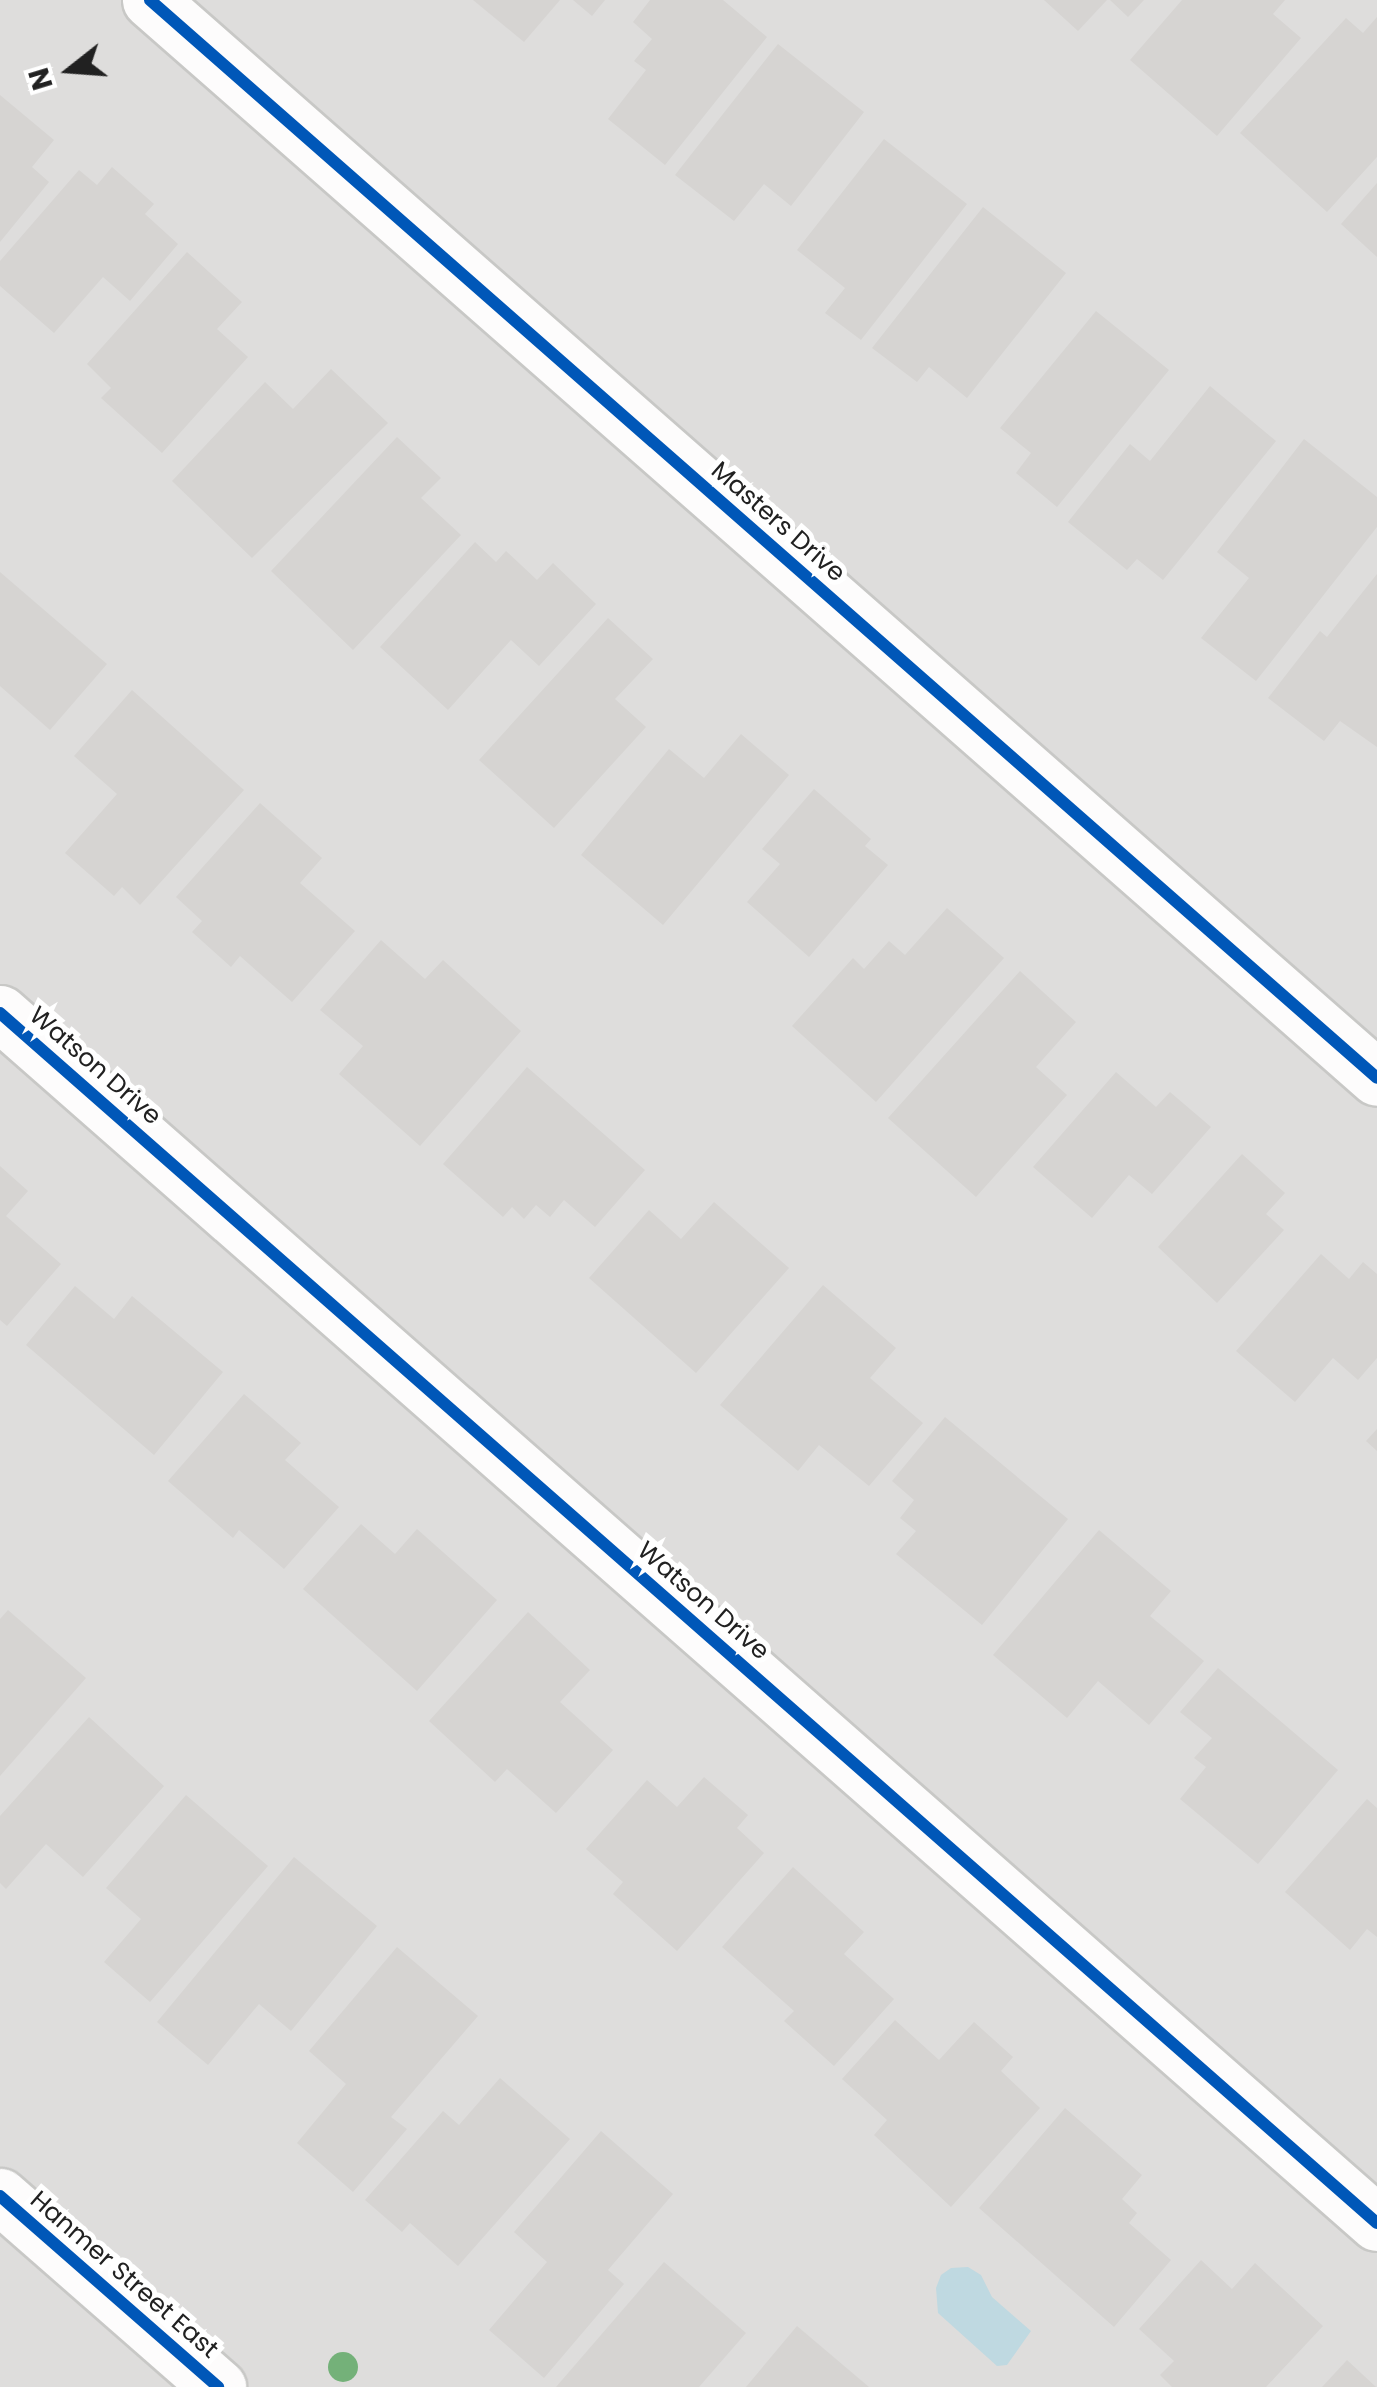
<!DOCTYPE html>
<style>
body{margin:0}
#map{position:relative;width:1377px;height:2387px;overflow:hidden;background:#efeeeb;font-family:Poppins,sans-serif}
div>[style]{position:absolute}
.residential>*{inset:0;background:#dedddc}
.water>*{inset:0;background:#bfd9e1}
.building>*{inset:0;background:#d6d4d2}
.roads{filter:drop-shadow(2px 0 #c8c8c6) drop-shadow(-2px 0 #c8c8c6) drop-shadow(0 2px #c8c8c6) drop-shadow(0 -2px #c8c8c6)}
.minor>*{height:55px;margin:-27.5px;padding:0 27.5px;transform-origin:27.5px;border-radius:27.5px;background:#fdfcfc}
.tertiary>*{height:55px;margin:-27.5px;padding:0 27.5px;transform-origin:27.5px;border-radius:27.5px;background:#fdfcfc}
.cycleway>*{height:12px;margin:-6px;padding:0 6px;transform-origin:6px;border-radius:6px;background:#0057b8}
.trees>*{width:30px;height:30px;margin:-15px;border-radius:50%;background:#74b179}
span{translate:-50% -50%;white-space:nowrap;text-align:center;line-height:1.15;-webkit-text-stroke:10px #fff;paint-order:stroke}
.street-label{font-size:25px;color:#212121}
.north{position:absolute;left:20px;top:20px;width:100px;height:100px;-webkit-text-stroke:8px #fff;paint-order:stroke;rotate:253deg;font-size:28px;font-weight:700;line-height:40px;text-align:center;color:#212121}
.north::after{content:'';display:block;margin:auto;width:35px;height:45px;background:#212121;clip-path:polygon(50% 0,100% 100%,50% 72%,0 100%)}
</style>
<div id="map">
<div class="residential">
<div style="clip-path:polygon(0 0,1377px 0,1377px 2387px,0 2387px)"></div>
</div>
<div class="water">
<div style="clip-path:polygon(968px 2267px,981px 2275px,992px 2297px,1031px 2331px,1007px 2365px,997px 2366px,938px 2313px,936px 2288px,941px 2275px,951px 2268px)"></div>
</div>
<div class="building">
<div style="clip-path:polygon(473px 0,560px 0,524px 42px)"></div>
<div style="clip-path:polygon(573px 0,605px 0,592px 16px)"></div>
<div style="clip-path:polygon(650px 0,723px 0,767px 37px,665px 165px,608px 119px,646px 70px,634px 61px,652px 39px,633px 22px)"></div>
<div style="clip-path:polygon(1044px 0,1107px 0,1078px 31px)"></div>
<div style="clip-path:polygon(1110px 0,1144px 0,1128px 17px)"></div>
<div style="clip-path:polygon(1182px 0,1285px 0,1273px 14px,1301px 38px,1217px 136px,1130px 60px)"></div>
<div style="clip-path:polygon(1377px 17px,1377px 157px,1327px 212px,1240px 133px,1346px 18px,1363px 33px)"></div>
<div style="clip-path:polygon(778px 44px,864px 112px,791px 206px,764px 184px,734px 221px,675px 175px)"></div>
<div style="clip-path:polygon(0 95px,54px 140px,32px 167px,49px 182px,0 242px)"></div>
<div style="clip-path:polygon(884px 139px,967px 204px,861px 340px,825px 313px,845px 288px,797px 250px)"></div>
<div style="clip-path:polygon(112px 167px,154px 204px,145px 214px,178px 244px,130px 301px,103px 277px,54px 333px,0 286px,0 261px,79px 170px,97px 185px)"></div>
<div style="clip-path:polygon(1377px 183px,1377px 257px,1341px 224px)"></div>
<div style="clip-path:polygon(983px 207px,1066px 273px,967px 398px,929px 367px,917px 382px,872px 348px)"></div>
<div style="clip-path:polygon(187px 252px,242px 302px,217px 329px,248px 357px,162px 453px,101px 398px,111px 388px,87px 364px)"></div>
<div style="clip-path:polygon(1096px 311px,1169px 370px,1057px 507px,1016px 473px,1031px 453px,1000px 428px)"></div>
<div style="clip-path:polygon(331px 369px,388px 423px,252px 558px,172px 481px,265px 382px,293px 409px)"></div>
<div style="clip-path:polygon(1210px 386px,1276px 441px,1163px 580px,1137px 559px,1127px 570px,1068px 522px,1130px 444px,1150px 461px)"></div>
<div style="clip-path:polygon(397px 437px,441px 478px,421px 498px,461px 535px,353px 650px,271px 571px)"></div>
<div style="clip-path:polygon(1304px 439px,1377px 497px,1377px 527px,1256px 681px,1201px 638px,1249px 578px,1217px 552px)"></div>
<div style="clip-path:polygon(475px 542px,496px 562px,506px 551px,537px 580px,553px 563px,596px 604px,539px 666px,511px 640px,448px 710px,380px 647px)"></div>
<div style="clip-path:polygon(0 572px,107px 664px,50px 730px,0 686px)"></div>
<div style="clip-path:polygon(1377px 574px,1377px 747px,1340px 721px,1324px 741px,1268px 698px,1320px 631px,1327px 637px)"></div>
<div style="clip-path:polygon(608px 618px,653px 659px,615px 699px,646px 727px,554px 828px,479px 760px)"></div>
<div style="clip-path:polygon(132px 690px,244px 790px,140px 905px,122px 887px,114px 896px,65px 853px,117px 794px,74px 756px)"></div>
<div style="clip-path:polygon(741px 734px,789px 775px,663px 925px,581px 855px,669px 749px,704px 778px)"></div>
<div style="clip-path:polygon(814px 789px,871px 839px,865px 846px,888px 865px,809px 957px,747px 902px,780px 864px,762px 849px)"></div>
<div style="clip-path:polygon(260px 803px,322px 858px,300px 883px,355px 931px,292px 1002px,240px 956px,231px 967px,192px 932px,202px 921px,176px 897px)"></div>
<div style="clip-path:polygon(947px 908px,1004px 958px,876px 1102px,792px 1026px,853px 958px,864px 969px,889px 941px,905px 955px)"></div>
<div style="clip-path:polygon(381px 940px,425px 979px,443px 960px,521px 1031px,420px 1146px,339px 1074px,363px 1046px,320px 1010px)"></div>
<div style="clip-path:polygon(1020px 971px,1076px 1022px,1036px 1067px,1067px 1095px,976px 1197px,888px 1118px)"></div>
<div style="clip-path:polygon(527px 1067px,645px 1170px,595px 1227px,564px 1200px,550px 1217px,536px 1205px,524px 1219px,512px 1207px,503px 1217px,443px 1164px)"></div>
<div style="clip-path:polygon(1116px 1072px,1156px 1107px,1170px 1092px,1211px 1127px,1152px 1194px,1129px 1175px,1092px 1218px,1033px 1167px)"></div>
<div style="clip-path:polygon(1242px 1154px,1285px 1193px,1266px 1214px,1284px 1230px,1217px 1303px,1158px 1247px)"></div>
<div style="clip-path:polygon(0 1166px,28px 1191px,6px 1216px,61px 1264px,7px 1326px,0 1320px)"></div>
<div style="clip-path:polygon(714px 1202px,789px 1268px,696px 1373px,589px 1278px,649px 1210px,681px 1239px)"></div>
<div style="clip-path:polygon(1321px 1254px,1349px 1279px,1363px 1262px,1377px 1274px,1377px 1358px,1358px 1380px,1333px 1358px,1295px 1402px,1236px 1351px)"></div>
<div style="clip-path:polygon(823px 1285px,896px 1348px,870px 1378px,923px 1423px,869px 1486px,819px 1445px,798px 1471px,720px 1405px)"></div>
<div style="clip-path:polygon(75px 1286px,114px 1319px,132px 1296px,223px 1372px,154px 1455px,26px 1345px)"></div>
<div style="clip-path:polygon(244px 1394px,301px 1443px,285px 1460px,339px 1507px,284px 1569px,239px 1530px,233px 1538px,168px 1481px)"></div>
<div style="clip-path:polygon(945px 1417px,1068px 1519px,982px 1625px,896px 1554px,916px 1531px,900px 1518px,914px 1500px,892px 1481px)"></div>
<div style="clip-path:polygon(1377px 1429px,1377px 1451px,1366px 1441px)"></div>
<div style="clip-path:polygon(361px 1524px,395px 1554px,417px 1529px,497px 1600px,417px 1691px,303px 1589px)"></div>
<div style="clip-path:polygon(1099px 1530px,1171px 1591px,1150px 1616px,1204px 1661px,1149px 1725px,1098px 1681px,1067px 1718px,993px 1655px)"></div>
<div style="clip-path:polygon(8px 1610px,86px 1678px,0 1776px,0 1619px)"></div>
<div style="clip-path:polygon(528px 1612px,590px 1670px,560px 1702px,613px 1750px,556px 1813px,507px 1769px,495px 1782px,429px 1721px)"></div>
<div style="clip-path:polygon(1218px 1668px,1338px 1770px,1258px 1864px,1180px 1799px,1206px 1767px,1194px 1758px,1212px 1738px,1180px 1712px)"></div>
<div style="clip-path:polygon(89px 1717px,164px 1786px,83px 1877px,46px 1844px,6px 1889px,0 1883px,0 1816px)"></div>
<div style="clip-path:polygon(704px 1777px,748px 1815px,737px 1828px,764px 1853px,677px 1951px,613px 1894px,623px 1882px,586px 1849px,647px 1780px,677px 1807px)"></div>
<div style="clip-path:polygon(186px 1795px,268px 1866px,150px 2002px,104px 1962px,141px 1919px,106px 1888px)"></div>
<div style="clip-path:polygon(1367px 1799px,1377px 1808px,1377px 1937px,1367px 1929px,1350px 1950px,1285px 1892px)"></div>
<div style="clip-path:polygon(294px 1857px,377px 1926px,291px 2031px,259px 2004px,208px 2065px,157px 2022px)"></div>
<div style="clip-path:polygon(793px 1867px,864px 1932px,844px 1954px,894px 1999px,834px 2066px,784px 2021px,794px 2011px,722px 1947px)"></div>
<div style="clip-path:polygon(397px 1947px,478px 2016px,391px 2117px,407px 2129px,353px 2192px,297px 2143px,346px 2084px,309px 2051px)"></div>
<div style="clip-path:polygon(895px 2020px,939px 2060px,974px 2022px,1013px 2057px,1001px 2071px,1040px 2108px,951px 2207px,874px 2135px,887px 2120px,842px 2079px)"></div>
<div style="clip-path:polygon(500px 2078px,570px 2139px,458px 2266px,410px 2223px,402px 2232px,365px 2200px,443px 2111px,459px 2125px)"></div>
<div style="clip-path:polygon(1065px 2108px,1142px 2175px,1122px 2199px,1137px 2213px,1129px 2223px,1171px 2260px,1114px 2327px,979px 2208px)"></div>
<div style="clip-path:polygon(601px 2131px,673px 2194px,608px 2270px,624px 2284px,544px 2378px,489px 2330px,547px 2262px,514px 2232px)"></div>
<div style="clip-path:polygon(1201px 2260px,1232px 2289px,1255px 2263px,1323px 2326px,1266px 2387px,1172px 2387px,1160px 2375px,1174px 2361px,1139px 2329px)"></div>
<div style="clip-path:polygon(664px 2262px,746px 2333px,699px 2387px,556px 2387px)"></div>
<div style="clip-path:polygon(797px 2326px,869px 2387px,746px 2387px)"></div>
<div style="clip-path:polygon(1347px 2360px,1376px 2387px,1322px 2387px)"></div>
</div>
<div class="roads">
<div class="minor">
<div style="left:150px;top:0;width:1633px;rotate:41.3deg"></div>
<div style="left:0;top:1013px;width:1833px;rotate:41.31deg"></div>
</div>
<div class="tertiary">
<div style="left:0;top:2196px;width:290px;rotate:41.2deg"></div>
</div>
</div>
<div class="cycleway">
<div style="left:150px;top:0;width:1633px;rotate:41.3deg"></div>
<div style="left:0;top:1013px;width:1833px;rotate:41.31deg"></div>
<div style="left:0;top:2196px;width:290px;rotate:41.2deg"></div>
</div>
<div class="trees">
<div style="left:343px;top:2367px"></div>
</div>
<div class="street-label">
<span style="left:778px;top:522px;rotate:41deg">Masters Drive</span>
<span style="left:95px;top:1066px;rotate:41deg">Watson Drive</span>
<span style="left:703px;top:1601px;rotate:41deg">Watson Drive</span>
<span style="left:124px;top:2275px;rotate:41deg">Hanmer Street East</span>
</div>
<div class="north">N</div>
</div>
